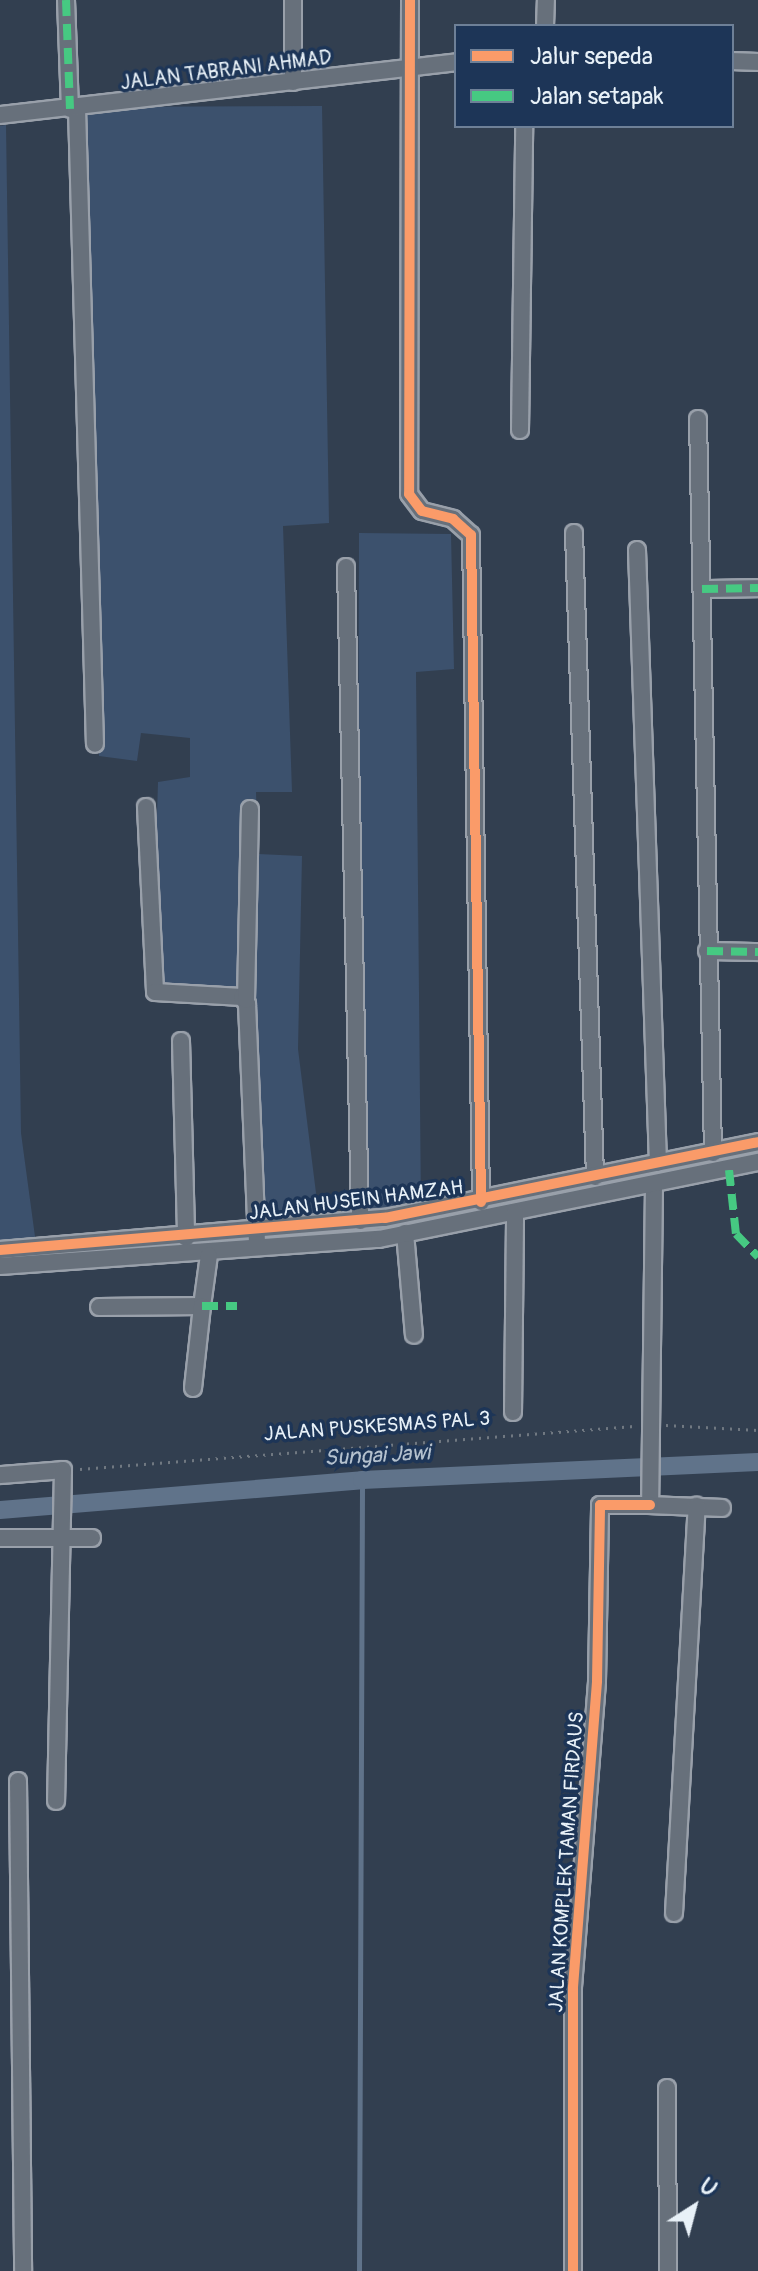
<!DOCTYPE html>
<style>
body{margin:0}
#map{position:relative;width:758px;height:2271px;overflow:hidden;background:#323f50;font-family:Pangolin,sans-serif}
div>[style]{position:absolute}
.green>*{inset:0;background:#3c516d}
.stream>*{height:5px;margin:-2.5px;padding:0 2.5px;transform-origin:2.5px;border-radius:2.5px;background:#60738a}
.canal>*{height:18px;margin:-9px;padding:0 9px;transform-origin:9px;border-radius:9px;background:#60738a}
.path>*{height:3px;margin-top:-1.5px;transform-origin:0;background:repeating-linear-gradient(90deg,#707881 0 2px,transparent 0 8px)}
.roads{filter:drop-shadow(2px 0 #99a0aa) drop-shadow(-2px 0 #99a0aa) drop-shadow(0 2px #99a0aa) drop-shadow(0 -2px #99a0aa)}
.minor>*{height:16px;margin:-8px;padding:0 8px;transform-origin:8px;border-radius:8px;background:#67707b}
.quiet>*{height:8px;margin-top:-4px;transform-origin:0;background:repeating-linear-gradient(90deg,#46c982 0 16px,transparent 0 24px)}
.cycleway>*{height:10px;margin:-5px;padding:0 5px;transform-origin:5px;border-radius:5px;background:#fa9b69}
span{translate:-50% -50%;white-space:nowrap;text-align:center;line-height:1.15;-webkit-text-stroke:7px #1d3557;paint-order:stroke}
.street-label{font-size:20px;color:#e8f1f8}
.water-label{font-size:22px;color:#b4c1ce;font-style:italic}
.legend{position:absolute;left:454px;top:24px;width:280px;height:104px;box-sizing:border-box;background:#1d3557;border:2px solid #6e8097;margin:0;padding:10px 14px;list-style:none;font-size:24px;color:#e8f1f8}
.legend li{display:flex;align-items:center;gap:16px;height:40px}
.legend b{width:40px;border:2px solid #6e8097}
.north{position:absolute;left:654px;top:2167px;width:80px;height:80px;-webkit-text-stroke:6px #1d3557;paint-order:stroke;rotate:36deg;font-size:22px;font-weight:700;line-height:32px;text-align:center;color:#e8f1f8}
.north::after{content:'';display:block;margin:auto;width:28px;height:36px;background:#e8f1f8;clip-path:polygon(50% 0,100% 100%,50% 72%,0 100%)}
</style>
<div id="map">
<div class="green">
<div style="clip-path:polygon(322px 106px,329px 523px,283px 526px,292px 792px,256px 792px,258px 854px,302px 856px,298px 1049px,322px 1241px,258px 1247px,249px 994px,152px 985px,158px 782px,190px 777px,190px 738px,141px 733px,137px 761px,99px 756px,85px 107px)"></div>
<div style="clip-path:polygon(6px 125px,21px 1133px,36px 1244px,0 1243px,0 126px)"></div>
<div style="clip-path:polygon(359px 533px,451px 534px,454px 669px,416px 672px,421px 1209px,357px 1219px)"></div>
</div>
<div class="stream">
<div style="left:359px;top:2271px;width:791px;rotate:-89.78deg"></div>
</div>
<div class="canal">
<div style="left:0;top:1510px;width:363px;rotate:-4.7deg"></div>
<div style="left:362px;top:1480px;width:396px;rotate:-2.6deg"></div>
</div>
<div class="path">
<div style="left:666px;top:1425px;width:92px;rotate:3.1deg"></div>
<div style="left:80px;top:1469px;width:556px;rotate:-4.44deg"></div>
</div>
<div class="roads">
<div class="minor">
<div style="left:66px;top:0;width:109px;rotate:87.9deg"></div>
<div style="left:293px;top:0;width:82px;rotate:90deg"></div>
<div style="left:410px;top:0;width:494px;rotate:90.1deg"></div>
<div style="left:409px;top:494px;width:21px;rotate:53deg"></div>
<div style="left:422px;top:511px;width:32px;rotate:14deg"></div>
<div style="left:453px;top:519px;width:24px;rotate:42deg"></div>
<div style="left:471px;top:535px;width:667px;rotate:89.14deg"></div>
<div style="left:545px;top:26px;width:26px;rotate:-88deg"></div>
<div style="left:732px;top:61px;width:26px;rotate:2deg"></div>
<div style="left:77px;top:109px;width:635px;rotate:88.38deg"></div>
<div style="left:0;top:115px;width:459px;rotate:-6.6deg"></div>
<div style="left:698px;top:419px;width:734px;rotate:88.83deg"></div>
<div style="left:520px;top:430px;width:304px;rotate:-89.2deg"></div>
<div style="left:574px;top:533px;width:644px;rotate:88.13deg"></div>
<div style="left:637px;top:550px;width:613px;rotate:88.04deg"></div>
<div style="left:346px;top:567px;width:654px;rotate:88.77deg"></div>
<div style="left:702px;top:589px;width:56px;rotate:-1deg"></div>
<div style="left:146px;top:807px;width:185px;rotate:87.2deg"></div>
<div style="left:155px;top:992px;width:87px;rotate:3.3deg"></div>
<div style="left:242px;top:997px;width:9px;rotate:54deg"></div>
<div style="left:247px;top:1004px;width:237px;rotate:87.6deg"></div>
<div style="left:707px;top:951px;width:51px;rotate:1.1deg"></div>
<div style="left:246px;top:1000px;width:191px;rotate:-88.8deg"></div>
<div style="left:181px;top:1041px;width:197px;rotate:88.5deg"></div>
<div style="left:654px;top:1186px;width:319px;rotate:90.7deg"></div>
<div style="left:650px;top:1505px;width:72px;rotate:2.4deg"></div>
<div style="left:405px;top:1233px;width:102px;rotate:85deg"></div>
<div style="left:0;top:1250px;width:386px;rotate:-4.8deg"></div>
<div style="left:385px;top:1218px;width:381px;rotate:-11.5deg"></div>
<div style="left:0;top:1266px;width:380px;rotate:-4.1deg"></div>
<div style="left:379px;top:1239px;width:387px;rotate:-11.5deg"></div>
<div style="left:99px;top:1307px;width:103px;rotate:-0.6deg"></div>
<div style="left:202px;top:1306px;width:51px;rotate:-82.2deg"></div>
<div style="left:193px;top:1388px;width:82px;rotate:-83.7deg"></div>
<div style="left:513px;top:1412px;width:199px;rotate:-89.4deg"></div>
<div style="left:0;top:1475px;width:63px;rotate:-4.5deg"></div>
<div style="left:63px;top:1470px;width:331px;rotate:91.2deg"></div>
<div style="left:0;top:1538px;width:92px"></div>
<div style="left:18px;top:1781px;width:490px;rotate:89.4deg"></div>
<div style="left:674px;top:1913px;width:408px;rotate:-86.8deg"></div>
<div style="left:667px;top:2088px;width:183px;rotate:89.7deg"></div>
<div style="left:573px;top:2271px;width:284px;rotate:-90deg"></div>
<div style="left:573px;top:1987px;width:307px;rotate:-85.5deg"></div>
<div style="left:597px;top:1681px;width:176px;rotate:-89deg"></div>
<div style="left:600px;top:1505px;width:50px"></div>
</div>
</div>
<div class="quiet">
<div style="left:66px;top:0;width:109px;rotate:87.9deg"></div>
<div style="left:702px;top:589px;width:56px;rotate:-1deg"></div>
<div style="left:707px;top:951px;width:51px;rotate:1.1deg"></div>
<div style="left:729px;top:1170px;width:64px;rotate:83.8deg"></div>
<div style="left:736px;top:1234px;width:32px;rotate:46deg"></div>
<div style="left:202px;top:1306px;width:35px"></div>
</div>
<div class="cycleway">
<div style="left:410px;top:0;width:494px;rotate:90.1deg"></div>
<div style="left:409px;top:494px;width:21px;rotate:53deg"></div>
<div style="left:422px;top:511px;width:32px;rotate:14deg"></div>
<div style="left:453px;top:519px;width:24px;rotate:42deg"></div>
<div style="left:471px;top:535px;width:667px;rotate:89.14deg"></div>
<div style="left:0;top:1250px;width:386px;rotate:-4.8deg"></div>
<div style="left:385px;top:1218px;width:381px;rotate:-11.5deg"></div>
<div style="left:573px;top:2271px;width:284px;rotate:-90deg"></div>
<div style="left:573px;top:1987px;width:307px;rotate:-85.5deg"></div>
<div style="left:597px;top:1681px;width:176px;rotate:-89deg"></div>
<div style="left:600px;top:1505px;width:50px"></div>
</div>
<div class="street-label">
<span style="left:226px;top:70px;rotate:-7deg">JALAN TABRANI AHMAD</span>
<span style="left:356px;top:1200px;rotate:-7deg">JALAN HUSEIN HAMZAH</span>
<span style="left:377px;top:1426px;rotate:-4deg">JALAN PUSKESMAS PAL 3</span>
<span style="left:566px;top:1862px;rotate:-86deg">JALAN KOMPLEK TAMAN FIRDAUS</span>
</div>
<div class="water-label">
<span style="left:377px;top:1456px;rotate:-3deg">Sungai Jawi</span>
</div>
<ul class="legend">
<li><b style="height:10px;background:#fa9b69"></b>Jalur sepeda</li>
<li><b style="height:10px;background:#46c982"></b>Jalan setapak</li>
</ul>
<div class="north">U</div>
</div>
